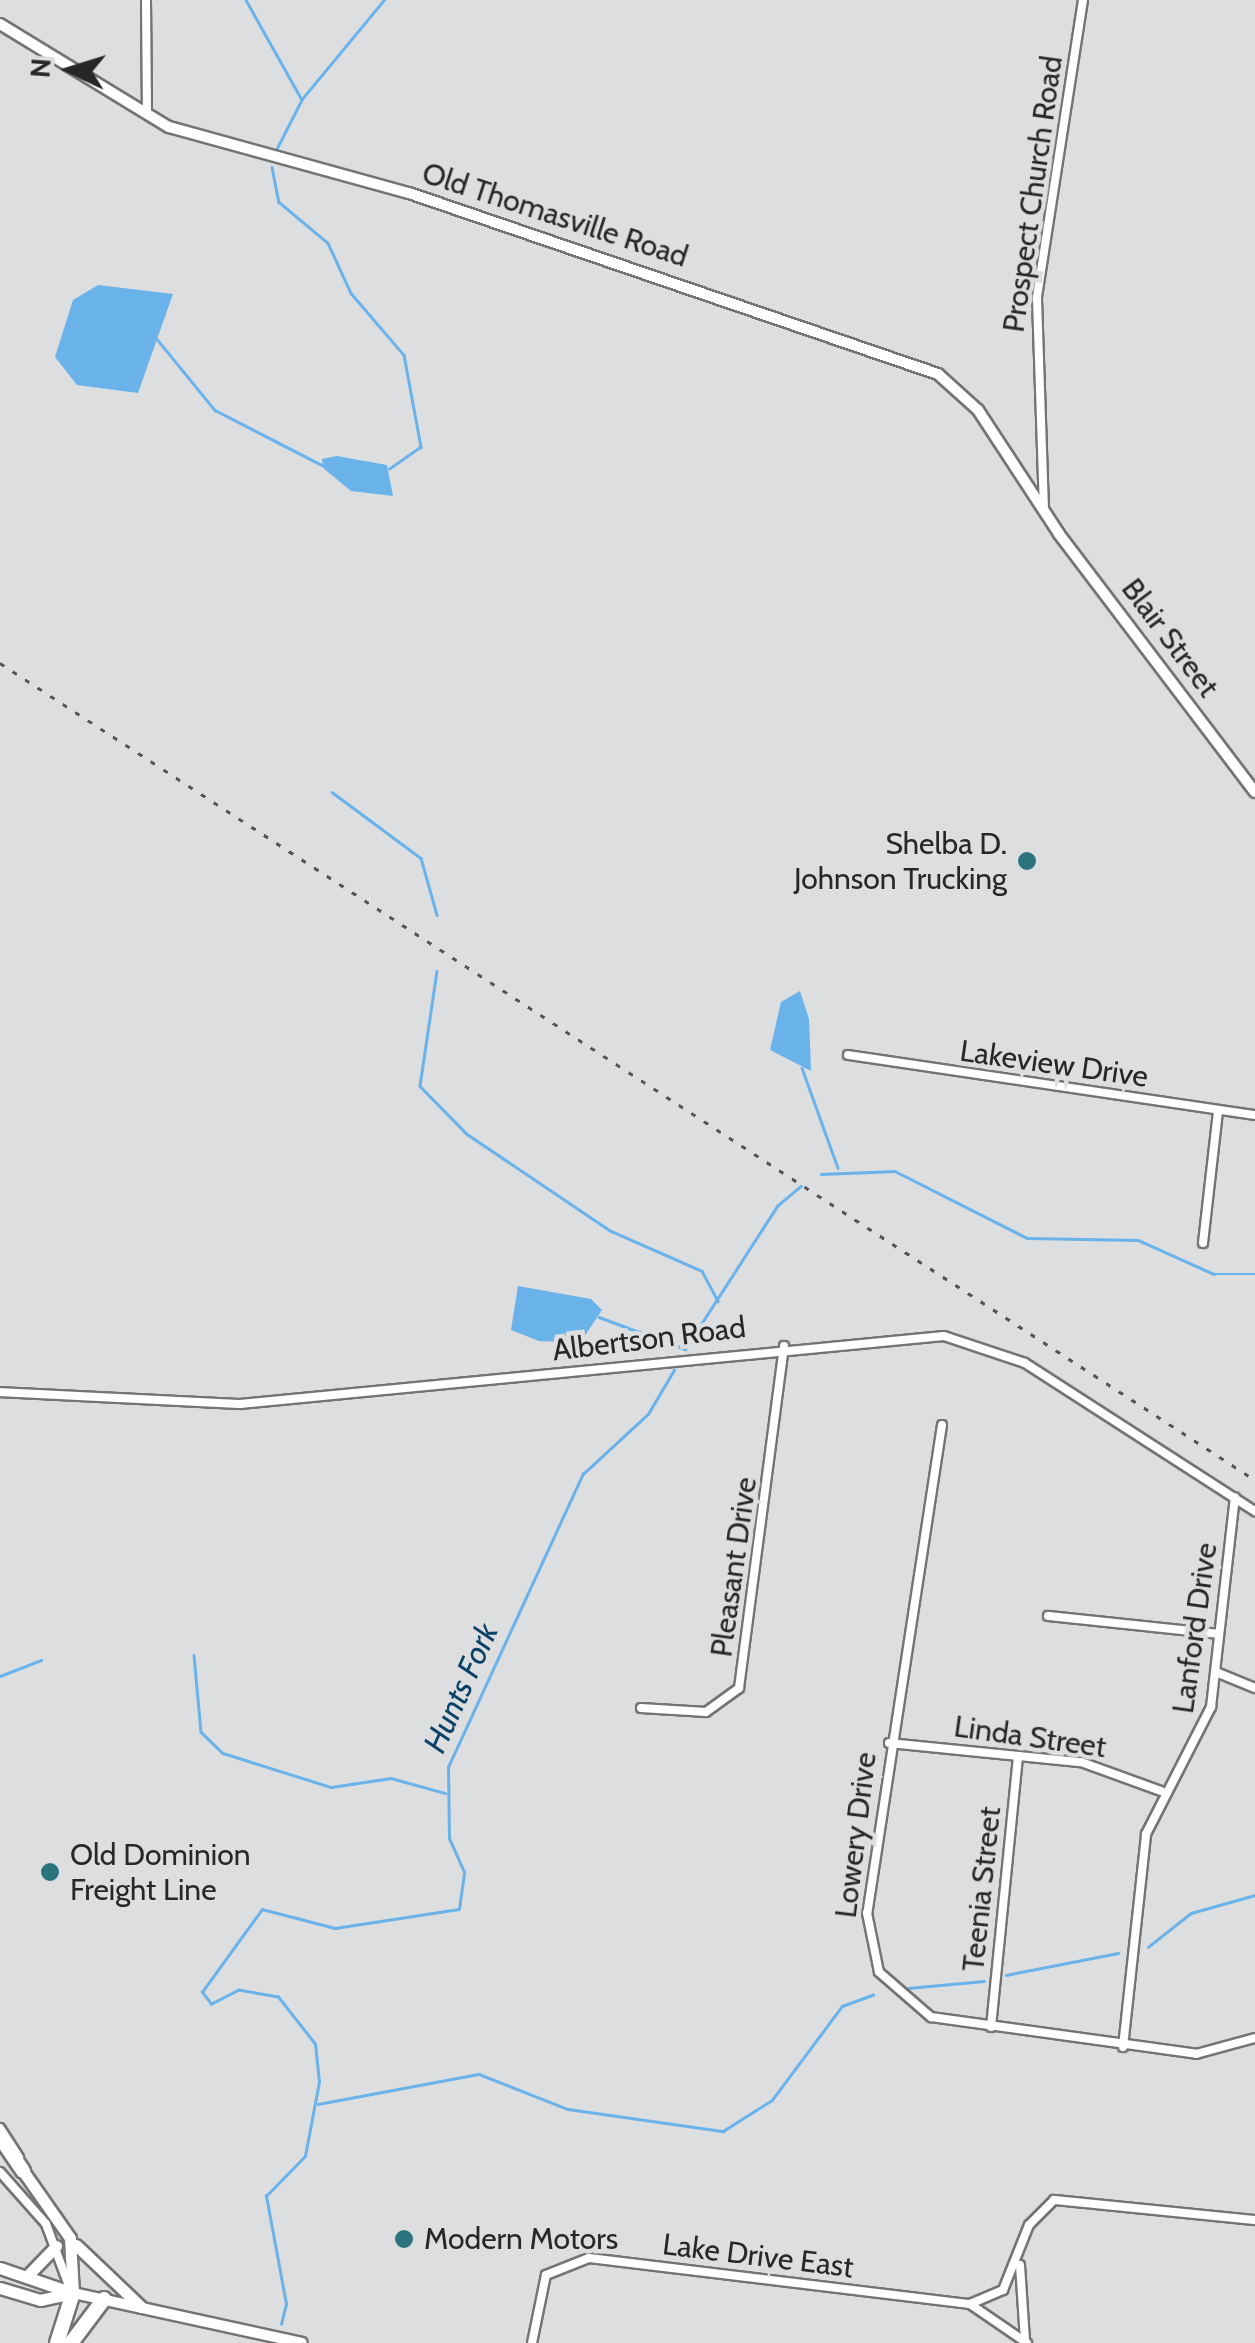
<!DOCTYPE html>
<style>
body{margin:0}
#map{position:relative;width:1255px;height:2343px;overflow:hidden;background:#dddee0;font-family:Cabin,sans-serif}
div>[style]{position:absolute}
.water>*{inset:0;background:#6ab2ea}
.stream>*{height:2.5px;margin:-1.25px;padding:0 1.25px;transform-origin:1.25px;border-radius:1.25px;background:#6ab2ea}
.roads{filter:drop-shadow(2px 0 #727475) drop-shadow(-2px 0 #727475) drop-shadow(0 2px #727475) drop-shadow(0 -2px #727475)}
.street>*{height:8px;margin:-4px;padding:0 4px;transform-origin:4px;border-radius:4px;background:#fff}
.secondary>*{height:10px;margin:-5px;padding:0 5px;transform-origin:5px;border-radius:5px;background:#fff}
.primary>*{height:11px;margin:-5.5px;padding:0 5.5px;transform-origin:5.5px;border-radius:5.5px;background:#fff}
.highway>*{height:14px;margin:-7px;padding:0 7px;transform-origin:7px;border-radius:7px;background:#fff}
.rail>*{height:2.5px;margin-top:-1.25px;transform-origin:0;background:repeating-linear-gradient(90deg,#535455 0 5px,transparent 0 15px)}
.dots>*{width:28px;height:28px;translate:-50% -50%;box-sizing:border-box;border:5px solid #dddee0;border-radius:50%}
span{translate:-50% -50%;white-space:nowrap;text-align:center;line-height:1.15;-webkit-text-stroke:9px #dddee0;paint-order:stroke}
.street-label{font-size:30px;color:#272728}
.poi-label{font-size:30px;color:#272728}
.right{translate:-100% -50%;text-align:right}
.left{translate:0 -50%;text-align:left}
.water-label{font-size:32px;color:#094266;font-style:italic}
.north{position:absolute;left:20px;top:20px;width:100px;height:100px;-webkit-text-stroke:8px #dddee0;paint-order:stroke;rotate:274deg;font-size:28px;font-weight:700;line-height:40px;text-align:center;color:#272728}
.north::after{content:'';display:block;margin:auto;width:35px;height:45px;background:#272728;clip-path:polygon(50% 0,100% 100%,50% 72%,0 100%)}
</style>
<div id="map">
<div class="water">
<div style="clip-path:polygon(98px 285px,173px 294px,138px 393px,77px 385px,55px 357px,73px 300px)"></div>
<div style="clip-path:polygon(337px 456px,387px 465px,393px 496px,351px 491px,323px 468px,322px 459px)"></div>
<div style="clip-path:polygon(800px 991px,809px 1019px,811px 1071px,770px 1050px,781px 1002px)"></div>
<div style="clip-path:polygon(518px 1286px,591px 1299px,602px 1310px,580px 1343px,539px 1341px,511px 1330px)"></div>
</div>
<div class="stream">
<div style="left:246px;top:0;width:112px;rotate:60.7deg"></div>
<div style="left:276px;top:150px;width:57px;rotate:-63deg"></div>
<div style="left:302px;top:99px;width:129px;rotate:-50.4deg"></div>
<div style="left:272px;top:167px;width:36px;rotate:79deg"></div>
<div style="left:279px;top:202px;width:64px;rotate:39.9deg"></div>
<div style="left:328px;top:243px;width:55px;rotate:65.3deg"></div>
<div style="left:351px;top:293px;width:82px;rotate:49.5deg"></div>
<div style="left:404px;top:355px;width:94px;rotate:79.5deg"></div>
<div style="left:421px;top:447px;width:38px;rotate:145deg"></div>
<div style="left:157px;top:339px;width:92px;rotate:50.8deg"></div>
<div style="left:215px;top:410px;width:120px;rotate:27.2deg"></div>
<div style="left:332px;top:792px;width:111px;rotate:36.6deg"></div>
<div style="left:421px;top:858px;width:59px;rotate:74.3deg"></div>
<div style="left:437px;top:971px;width:116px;rotate:98.4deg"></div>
<div style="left:420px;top:1086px;width:67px;rotate:45.6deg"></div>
<div style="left:467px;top:1134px;width:174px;rotate:34deg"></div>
<div style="left:611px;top:1231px;width:99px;rotate:23.7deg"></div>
<div style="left:702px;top:1271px;width:34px;rotate:62deg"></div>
<div style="left:802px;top:1068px;width:106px;rotate:70.2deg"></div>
<div style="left:821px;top:1174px;width:74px;rotate:-2.3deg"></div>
<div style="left:895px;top:1171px;width:148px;rotate:26.9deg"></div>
<div style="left:1027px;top:1238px;width:111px;rotate:1deg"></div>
<div style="left:1138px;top:1240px;width:83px;rotate:24.1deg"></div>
<div style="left:1214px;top:1274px;width:41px"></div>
<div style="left:599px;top:1317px;width:92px;rotate:20.4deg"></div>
<div style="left:685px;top:1349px;width:170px;rotate:-57.2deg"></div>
<div style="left:777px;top:1206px;width:31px;rotate:-40deg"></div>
<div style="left:194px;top:1655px;width:77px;rotate:84.8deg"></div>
<div style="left:201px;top:1732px;width:30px;rotate:44deg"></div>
<div style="left:223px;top:1753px;width:113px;rotate:17.5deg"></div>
<div style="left:331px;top:1787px;width:61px;rotate:-8.5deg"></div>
<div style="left:391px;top:1778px;width:56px;rotate:15.5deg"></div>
<div style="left:0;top:1676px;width:44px;rotate:-21.3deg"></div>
<div style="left:1148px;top:1947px;width:55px;rotate:-38.3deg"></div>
<div style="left:1191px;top:1913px;width:66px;rotate:-15.7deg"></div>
<div style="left:1006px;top:1975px;width:114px;rotate:-11.1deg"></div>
<div style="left:908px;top:1988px;width:76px;rotate:-5.3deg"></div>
<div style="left:318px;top:2104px;width:164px;rotate:-10.6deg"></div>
<div style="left:479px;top:2074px;width:96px;rotate:21.5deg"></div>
<div style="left:568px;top:2109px;width:157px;rotate:8.1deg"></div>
<div style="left:723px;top:2131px;width:58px;rotate:-32.3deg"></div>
<div style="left:772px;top:2100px;width:117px;rotate:-53.3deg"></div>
<div style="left:842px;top:2006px;width:33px;rotate:-20deg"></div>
<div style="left:281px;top:2324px;width:21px;rotate:-76deg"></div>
<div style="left:286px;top:2304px;width:110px;rotate:-100.5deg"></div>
<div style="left:266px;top:2196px;width:56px;rotate:-45.7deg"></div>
<div style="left:305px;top:2156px;width:75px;rotate:-79.3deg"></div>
<div style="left:319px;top:2082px;width:38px;rotate:-96deg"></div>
<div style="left:315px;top:2044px;width:60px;rotate:-128.2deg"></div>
<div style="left:278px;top:1997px;width:40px;rotate:-170deg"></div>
<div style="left:239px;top:1990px;width:31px;rotate:153deg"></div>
<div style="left:211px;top:2004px;width:15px;rotate:-127deg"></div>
<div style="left:202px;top:1992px;width:102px;rotate:-54.1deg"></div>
<div style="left:262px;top:1909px;width:75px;rotate:14.6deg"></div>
<div style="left:335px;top:1928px;width:125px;rotate:-8.7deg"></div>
<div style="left:459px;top:1909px;width:37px;rotate:-82deg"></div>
<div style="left:464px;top:1872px;width:36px;rotate:-114deg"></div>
<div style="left:449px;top:1839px;width:72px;rotate:-90.8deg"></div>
<div style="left:448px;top:1767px;width:323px;rotate:-65.3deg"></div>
<div style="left:583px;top:1474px;width:88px;rotate:-42.7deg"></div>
<div style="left:648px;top:1414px;width:51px;rotate:-59.4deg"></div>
</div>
<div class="roads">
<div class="street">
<div style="left:146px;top:0;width:114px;rotate:89.5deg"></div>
<div style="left:1044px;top:510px;width:213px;rotate:-91.9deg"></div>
<div style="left:1037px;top:297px;width:301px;rotate:-81.2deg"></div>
<div style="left:848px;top:1055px;width:411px;rotate:8.4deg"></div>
<div style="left:1203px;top:1243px;width:133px;rotate:-83.5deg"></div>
<div style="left:0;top:1392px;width:240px;rotate:2.9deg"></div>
<div style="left:240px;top:1404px;width:707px;rotate:-5.52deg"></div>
<div style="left:944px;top:1336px;width:85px;rotate:18.4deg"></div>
<div style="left:1025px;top:1363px;width:274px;rotate:32.8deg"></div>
<div style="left:942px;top:1425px;width:494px;rotate:98.7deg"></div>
<div style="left:867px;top:1913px;width:60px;rotate:78.5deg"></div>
<div style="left:879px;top:1972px;width:69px;rotate:40.9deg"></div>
<div style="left:931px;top:2017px;width:268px;rotate:7.9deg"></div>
<div style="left:1196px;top:2054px;width:61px;rotate:-15.2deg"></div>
<div style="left:1048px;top:1616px;width:171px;rotate:6deg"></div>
<div style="left:1216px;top:1672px;width:42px;rotate:22.3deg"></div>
<div style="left:641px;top:1708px;width:65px;rotate:3.5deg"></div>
<div style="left:706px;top:1712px;width:41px;rotate:-36deg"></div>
<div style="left:739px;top:1688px;width:345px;rotate:-82.5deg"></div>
<div style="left:889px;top:1743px;width:193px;rotate:5.7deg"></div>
<div style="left:1081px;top:1762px;width:85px;rotate:19.9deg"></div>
<div style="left:991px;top:2027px;width:272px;rotate:-84.3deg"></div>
<div style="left:1123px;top:2047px;width:214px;rotate:-83.8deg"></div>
<div style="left:1146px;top:1834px;width:143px;rotate:-62.9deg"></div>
<div style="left:1211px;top:1707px;width:211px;rotate:-83.5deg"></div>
<div style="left:0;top:2128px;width:35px;rotate:57deg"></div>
<div style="left:0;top:2172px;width:69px;rotate:48.5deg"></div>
<div style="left:46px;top:2224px;width:69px;rotate:69.7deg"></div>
<div style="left:1020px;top:2265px;width:75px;rotate:86.2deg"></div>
<div style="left:970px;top:2304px;width:36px;rotate:-23deg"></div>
<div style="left:1003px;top:2290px;width:70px;rotate:-68.2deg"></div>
<div style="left:1029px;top:2225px;width:35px;rotate:-45deg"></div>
<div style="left:1054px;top:2200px;width:202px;rotate:5.7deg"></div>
<div style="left:532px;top:2343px;width:69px;rotate:-78.4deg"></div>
<div style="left:546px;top:2275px;width:46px;rotate:-21.6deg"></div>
<div style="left:589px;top:2258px;width:384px;rotate:6.9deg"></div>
<div style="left:970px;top:2304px;width:69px;rotate:34.4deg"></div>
</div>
<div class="secondary">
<div style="left:0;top:24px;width:198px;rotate:31.4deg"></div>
<div style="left:169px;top:127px;width:249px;rotate:15.4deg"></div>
<div style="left:409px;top:193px;width:559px;rotate:18.89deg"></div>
<div style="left:938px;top:374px;width:54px;rotate:42deg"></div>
<div style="left:978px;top:410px;width:148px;rotate:56.8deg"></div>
<div style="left:1059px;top:534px;width:324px;rotate:52.8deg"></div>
<div style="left:73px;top:2293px;width:234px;rotate:12.3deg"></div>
</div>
<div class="primary">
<div style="left:23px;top:2171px;width:82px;rotate:55deg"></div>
<div style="left:70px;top:2238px;width:55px;rotate:86.9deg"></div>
<div style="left:76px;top:2245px;width:90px;rotate:43.6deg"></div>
<div style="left:0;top:2268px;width:77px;rotate:18.9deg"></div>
<div style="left:29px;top:2274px;width:39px;rotate:-46deg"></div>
<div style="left:0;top:2288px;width:42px;rotate:16.7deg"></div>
<div style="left:40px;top:2300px;width:34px;rotate:-12deg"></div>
</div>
<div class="highway">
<div style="left:0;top:2137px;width:41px;rotate:55.9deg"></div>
<div style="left:57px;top:2343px;width:52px;rotate:-72.3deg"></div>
<div style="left:71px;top:2343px;width:55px;rotate:-53.1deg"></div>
</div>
</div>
<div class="rail">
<div style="left:0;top:663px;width:1498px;rotate:33.06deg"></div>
</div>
<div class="dots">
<div style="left:1027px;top:861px;background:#2c747d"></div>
<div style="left:50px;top:1872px;background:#2c747d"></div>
<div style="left:404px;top:2239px;background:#2c747d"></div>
</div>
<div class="street-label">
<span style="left:1033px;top:194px;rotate:-82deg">Prospect Church Road</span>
<span style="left:555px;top:215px;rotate:18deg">Old Thomasville Road</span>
<span style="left:1170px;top:638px;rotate:53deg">Blair Street</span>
<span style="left:1054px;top:1064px;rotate:8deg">Lakeview Drive</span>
<span style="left:649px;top:1339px;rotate:-7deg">Albertson Road</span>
<span style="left:734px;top:1567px;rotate:-82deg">Pleasant Drive</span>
<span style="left:1195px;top:1628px;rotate:-82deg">Lanford Drive</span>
<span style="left:1030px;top:1737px;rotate:8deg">Linda Street</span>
<span style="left:856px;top:1835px;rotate:-83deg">Lowery Drive</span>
<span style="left:982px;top:1889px;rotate:-84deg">Teenia Street</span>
<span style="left:758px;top:2256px;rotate:7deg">Lake Drive East</span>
</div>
<div class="poi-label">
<span class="right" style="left:1007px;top:861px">Shelba D.<br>Johnson Trucking</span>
<span class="left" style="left:70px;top:1872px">Old Dominion<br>Freight Line</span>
<span class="left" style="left:424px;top:2239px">Modern Motors</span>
</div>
<div class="water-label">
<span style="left:461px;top:1688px;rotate:-66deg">Hunts Fork</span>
</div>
<div class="north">N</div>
</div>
